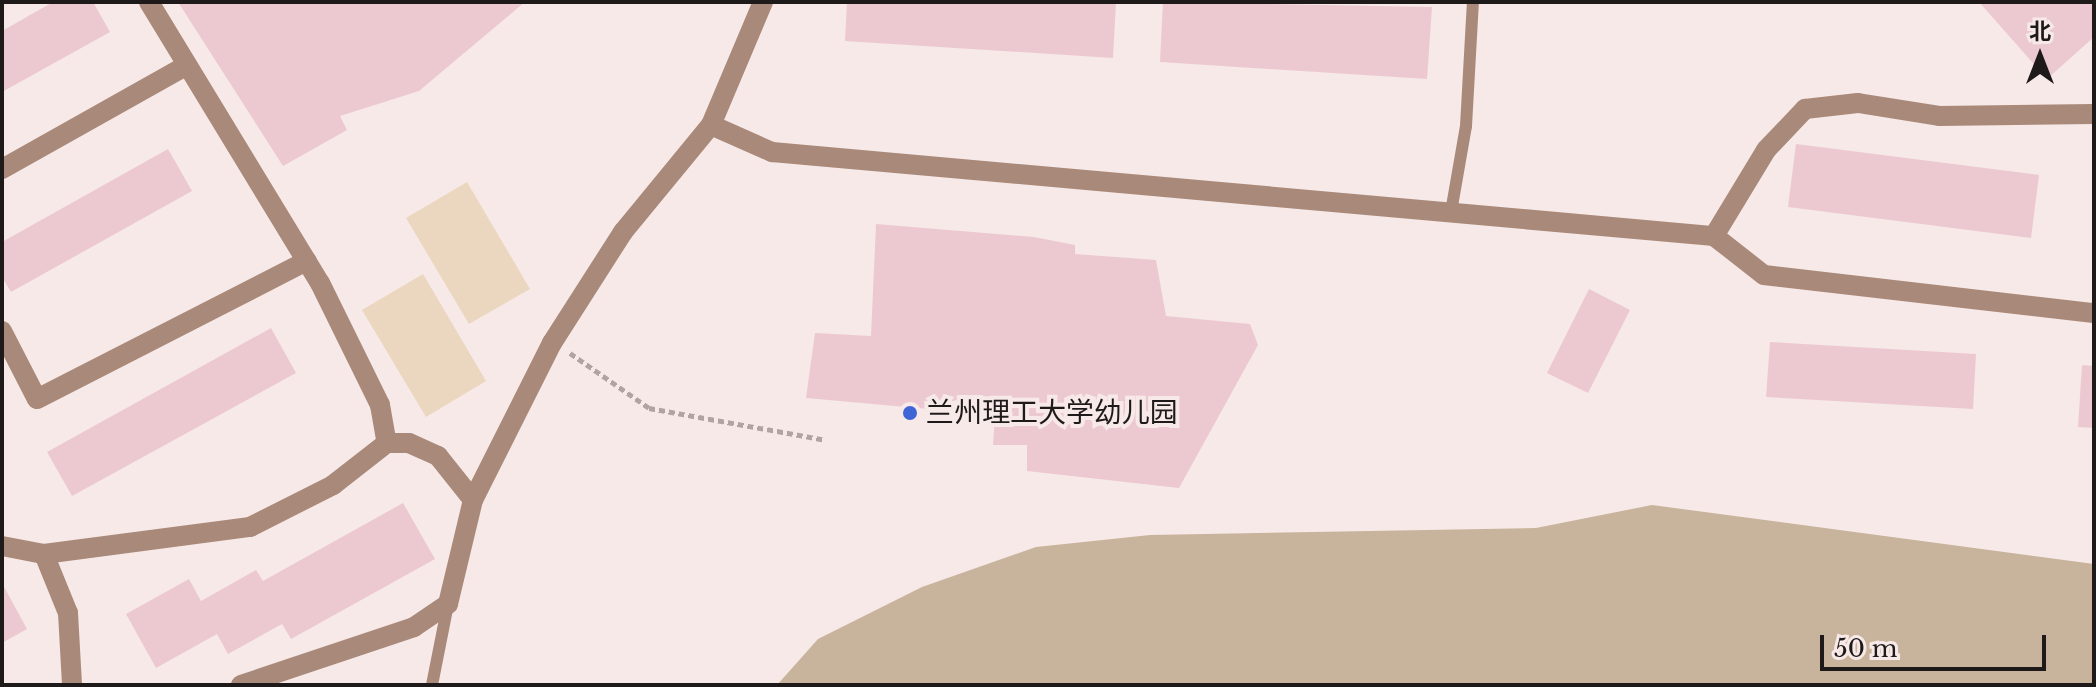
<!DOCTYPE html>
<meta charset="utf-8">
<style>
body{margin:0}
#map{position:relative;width:2096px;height:687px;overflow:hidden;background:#f7e9e7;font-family:"Libre Baskerville","Noto Sans SC",serif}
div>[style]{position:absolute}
.green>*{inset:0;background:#ebd7bf}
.forest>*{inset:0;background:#c8b49c}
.building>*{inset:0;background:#ecc9d1}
.path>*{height:5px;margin-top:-2.5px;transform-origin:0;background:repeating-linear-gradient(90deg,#afa4a3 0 6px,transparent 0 10px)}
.lane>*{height:12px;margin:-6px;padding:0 6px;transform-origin:6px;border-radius:6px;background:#a98979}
.street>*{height:20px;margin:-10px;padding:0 10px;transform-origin:10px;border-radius:10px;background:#a98979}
.dots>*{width:22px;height:22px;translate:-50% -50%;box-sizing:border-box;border:4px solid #f7e9e7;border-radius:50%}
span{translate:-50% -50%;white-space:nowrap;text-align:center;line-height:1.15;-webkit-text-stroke:8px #f7e9e7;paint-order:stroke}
.poi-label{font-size:28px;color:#1f1a1a}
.left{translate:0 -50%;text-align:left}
.frame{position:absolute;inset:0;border:4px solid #1f1a1a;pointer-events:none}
.north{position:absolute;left:2000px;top:16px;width:80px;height:80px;-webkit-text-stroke:6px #f7e9e7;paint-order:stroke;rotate:0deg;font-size:22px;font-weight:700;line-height:32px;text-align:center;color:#1f1a1a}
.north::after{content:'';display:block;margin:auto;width:28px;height:36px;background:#1f1a1a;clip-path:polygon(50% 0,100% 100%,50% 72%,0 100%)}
.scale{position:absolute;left:1820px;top:635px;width:226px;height:36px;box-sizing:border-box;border:4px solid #1f1a1a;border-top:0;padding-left:10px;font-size:24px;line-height:28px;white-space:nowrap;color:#1f1a1a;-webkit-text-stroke:6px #f7e9e7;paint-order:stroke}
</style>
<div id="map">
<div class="green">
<div style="clip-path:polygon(467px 182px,530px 289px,469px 324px,406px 218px)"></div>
<div style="clip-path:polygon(423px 274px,486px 381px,426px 417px,362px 310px)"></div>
</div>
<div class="forest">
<div style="clip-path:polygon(1652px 505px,2094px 564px,2094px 685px,777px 685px,818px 639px,922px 587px,1036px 547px,1150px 535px,1536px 528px)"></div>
</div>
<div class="building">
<div style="clip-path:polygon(53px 2px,93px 2px,110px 32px,2px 92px,2px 31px)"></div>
<div style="clip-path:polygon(178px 2px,525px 2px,419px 91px,340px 116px,347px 130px,283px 166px)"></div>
<div style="clip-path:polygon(847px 2px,1116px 2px,1113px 58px,845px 41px)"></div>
<div style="clip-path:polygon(1163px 2px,1432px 7px,1427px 79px,1160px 62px)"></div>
<div style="clip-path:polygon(1979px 2px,2094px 2px,2094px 37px,2047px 79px)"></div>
<div style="clip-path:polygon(1796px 144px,2039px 175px,2031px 238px,1788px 207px)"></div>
<div style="clip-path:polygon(168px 149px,192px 191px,11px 292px,2px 277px,2px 242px)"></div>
<div style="clip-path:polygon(876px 224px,1034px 237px,1075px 245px,1075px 254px,1156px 260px,1166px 316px,1250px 324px,1258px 345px,1179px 488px,1027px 471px,1027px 445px,993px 445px,995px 415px,806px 398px,815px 333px,871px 336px)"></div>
<div style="clip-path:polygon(1589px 289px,1630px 310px,1588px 393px,1547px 373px)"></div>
<div style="clip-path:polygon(271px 328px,296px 373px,72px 496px,47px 452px)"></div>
<div style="clip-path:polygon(1770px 342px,1976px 354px,1973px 409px,1766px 397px)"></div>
<div style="clip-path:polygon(2082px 365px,2094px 366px,2094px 428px,2078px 427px)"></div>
<div style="clip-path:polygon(403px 503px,435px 559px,291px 639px,282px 624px,228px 654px,217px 634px,156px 668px,126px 614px,189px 579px,201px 601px,256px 570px,263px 581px)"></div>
<div style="clip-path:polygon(2px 583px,27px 629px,2px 643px)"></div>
</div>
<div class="path">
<div style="left:570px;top:353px;width:96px;rotate:34.8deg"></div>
<div style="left:649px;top:408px;width:176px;rotate:10.2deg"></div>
</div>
<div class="lane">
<div style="left:1451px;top:212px;width:87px;rotate:-80.1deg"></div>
<div style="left:1466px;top:126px;width:124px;rotate:-86.8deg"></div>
<div style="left:432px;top:685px;width:83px;rotate:-78.8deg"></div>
</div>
<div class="street">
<div style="left:149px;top:2px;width:329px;rotate:58.7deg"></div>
<div style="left:320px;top:283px;width:136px;rotate:63.8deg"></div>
<div style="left:380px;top:405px;width:39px;rotate:80deg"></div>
<div style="left:711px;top:125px;width:67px;rotate:23.9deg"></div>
<div style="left:772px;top:152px;width:946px;rotate:5.1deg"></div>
<div style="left:1714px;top:236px;width:63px;rotate:38deg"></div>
<div style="left:1764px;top:275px;width:332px;rotate:6.6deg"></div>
<div style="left:2px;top:169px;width:212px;rotate:-29.3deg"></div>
<div style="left:1714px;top:236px;width:100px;rotate:-58.8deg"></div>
<div style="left:1766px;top:150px;width:57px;rotate:-46.4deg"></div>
<div style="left:1805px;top:109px;width:53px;rotate:-6.5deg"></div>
<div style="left:1858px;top:103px;width:82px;rotate:9.1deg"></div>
<div style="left:1939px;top:116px;width:155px;rotate:-0.7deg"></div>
<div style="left:2px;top:331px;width:76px;rotate:62.8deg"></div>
<div style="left:37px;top:399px;width:303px;rotate:-27.1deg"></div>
<div style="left:2px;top:546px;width:43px;rotate:10.8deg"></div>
<div style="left:44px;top:554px;width:64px;rotate:67.9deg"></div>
<div style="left:68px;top:613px;width:72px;rotate:86.8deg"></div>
<div style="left:44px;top:554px;width:208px;rotate:-7.5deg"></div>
<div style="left:250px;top:527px;width:93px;rotate:-26.8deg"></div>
<div style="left:333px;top:485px;width:68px;rotate:-37.9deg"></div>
<div style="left:387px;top:443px;width:22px"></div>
<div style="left:409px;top:443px;width:32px;rotate:24deg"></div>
<div style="left:438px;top:456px;width:56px;rotate:51.5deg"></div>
<div style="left:241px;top:685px;width:182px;rotate:-18.5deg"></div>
<div style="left:414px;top:627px;width:41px;rotate:-34.1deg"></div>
<div style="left:448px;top:604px;width:107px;rotate:-76.5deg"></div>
<div style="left:473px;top:500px;width:176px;rotate:-63.3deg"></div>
<div style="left:552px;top:343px;width:132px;rotate:-57.4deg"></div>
<div style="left:623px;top:232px;width:139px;rotate:-50.6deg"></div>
<div style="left:711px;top:125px;width:134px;rotate:-67.1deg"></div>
</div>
<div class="dots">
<div style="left:910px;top:413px;background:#3f64d6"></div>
</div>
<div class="poi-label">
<span class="left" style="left:926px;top:413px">兰州理工大学幼儿园</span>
</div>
<div class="frame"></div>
<div class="north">北</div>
<div class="scale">50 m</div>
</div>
